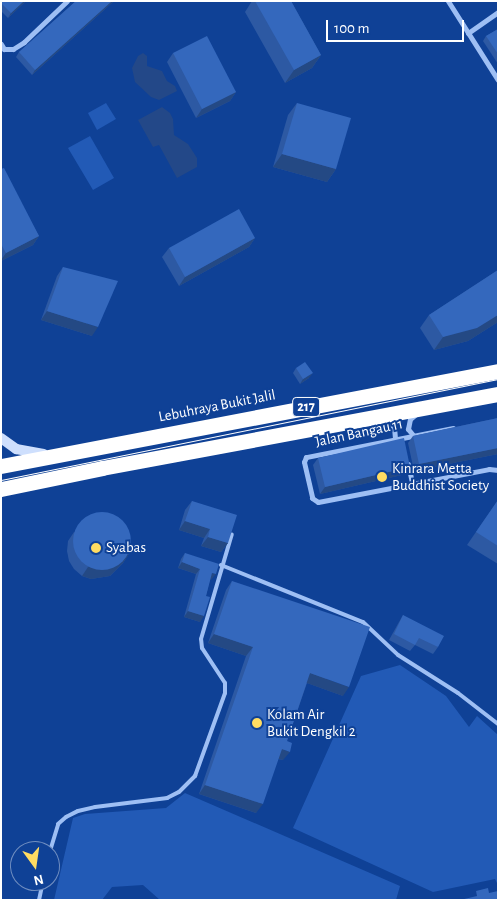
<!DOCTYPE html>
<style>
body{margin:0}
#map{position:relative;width:499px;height:901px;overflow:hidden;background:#0f4196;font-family:"Alegreya Sans",sans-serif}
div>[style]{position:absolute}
.green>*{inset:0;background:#225ab6}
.water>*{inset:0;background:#234888}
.lane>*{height:4px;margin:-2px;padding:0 2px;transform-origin:2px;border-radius:2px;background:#9ebff4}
.street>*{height:5px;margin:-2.5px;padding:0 2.5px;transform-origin:2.5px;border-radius:2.5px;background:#9ebff4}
.secondary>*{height:10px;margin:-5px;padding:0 5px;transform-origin:5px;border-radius:5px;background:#cedffd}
.highway>*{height:15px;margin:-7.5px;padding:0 7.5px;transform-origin:7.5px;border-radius:7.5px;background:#fff}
.tram>*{height:1px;margin:-0.5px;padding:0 0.5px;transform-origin:0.5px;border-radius:0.5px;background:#fff}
.wall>*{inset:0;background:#2d59a3}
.shaded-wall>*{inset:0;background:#244984}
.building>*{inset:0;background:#3468bd}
.round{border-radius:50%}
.dots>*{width:14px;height:14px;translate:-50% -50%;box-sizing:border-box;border:2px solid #0f4196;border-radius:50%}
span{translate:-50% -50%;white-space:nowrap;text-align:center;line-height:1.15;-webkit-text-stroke:4px #0f4196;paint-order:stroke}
.shield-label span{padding:1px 4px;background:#0f4196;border:1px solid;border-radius:4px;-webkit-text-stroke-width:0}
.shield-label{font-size:14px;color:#fff;font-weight:700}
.street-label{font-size:15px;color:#fff}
.poi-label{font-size:15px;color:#fff}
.left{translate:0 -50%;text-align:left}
.frame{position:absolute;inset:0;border:2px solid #fff;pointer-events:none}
.north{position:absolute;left:10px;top:841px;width:50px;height:50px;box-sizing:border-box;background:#0f4196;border:1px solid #6f8dc0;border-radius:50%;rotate:166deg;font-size:14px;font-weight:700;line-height:20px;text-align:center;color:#fff}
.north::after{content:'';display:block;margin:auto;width:18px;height:22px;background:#ffdc62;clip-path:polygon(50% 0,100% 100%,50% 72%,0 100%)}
.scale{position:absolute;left:326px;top:20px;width:138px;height:22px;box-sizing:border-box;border:2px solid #fff;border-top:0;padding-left:6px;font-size:15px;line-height:18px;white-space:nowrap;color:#fff;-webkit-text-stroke:4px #0f4196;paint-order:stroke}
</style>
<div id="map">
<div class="green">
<div style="clip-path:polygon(106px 103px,116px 119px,97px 130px,88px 113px)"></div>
<div style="clip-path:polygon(90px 136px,114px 178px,93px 190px,68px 148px)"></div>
<div style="clip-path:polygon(400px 665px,446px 696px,469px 727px,477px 716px,498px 735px,498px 885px,495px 879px,433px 892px,293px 828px,361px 676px)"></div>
<div style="clip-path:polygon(185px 793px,400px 886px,396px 900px,160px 900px,143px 885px,112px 887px,102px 900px,54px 900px,73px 818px,85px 814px,166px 808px)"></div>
</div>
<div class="water">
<div style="clip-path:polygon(143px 53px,147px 56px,147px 66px,162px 71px,167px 81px,175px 86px,177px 91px,159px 100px,151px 97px,135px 82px,132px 68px,138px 56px)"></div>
<div style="clip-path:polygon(162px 107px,170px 113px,173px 119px,174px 135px,188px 144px,197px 158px,197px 167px,177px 178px,159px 145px,153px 147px,138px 120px)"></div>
</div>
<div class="lane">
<div style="left:221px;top:565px;width:153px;rotate:21.9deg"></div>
<div style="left:363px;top:622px;width:48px;rotate:43.3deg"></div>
<div style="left:398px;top:655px;width:71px;rotate:32.3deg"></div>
<div style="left:458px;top:693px;width:51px;rotate:37.8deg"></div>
<div style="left:50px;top:851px;width:28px;rotate:-73deg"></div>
<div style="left:58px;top:824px;width:11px;rotate:-41deg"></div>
<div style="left:66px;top:817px;width:13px;rotate:-27deg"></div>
<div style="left:78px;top:811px;width:17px;rotate:-13deg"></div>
<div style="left:95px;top:807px;width:73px;rotate:-7.1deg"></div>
<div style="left:167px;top:798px;width:13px;rotate:-27deg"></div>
<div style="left:179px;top:792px;width:23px;rotate:-45deg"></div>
<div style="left:195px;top:776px;width:88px;rotate:-70.1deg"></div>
<div style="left:225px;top:693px;width:10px;rotate:-90deg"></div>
<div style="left:225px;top:683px;width:42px;rotate:-123.3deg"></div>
<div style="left:202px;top:648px;width:9px;rotate:-96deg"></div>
<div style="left:201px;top:639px;width:109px;rotate:-73.6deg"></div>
<div style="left:39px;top:900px;width:19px;rotate:-78deg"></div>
</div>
<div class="street">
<div style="left:448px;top:1px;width:93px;rotate:57.7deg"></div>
<div style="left:468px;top:33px;width:37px;rotate:-35deg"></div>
<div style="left:1px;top:44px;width:6px;rotate:59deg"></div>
<div style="left:4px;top:49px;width:9px"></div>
<div style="left:13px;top:49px;width:13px;rotate:-32deg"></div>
<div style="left:24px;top:42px;width:59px;rotate:-43.6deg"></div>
<div style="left:383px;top:421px;width:13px;rotate:29deg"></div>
<div style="left:394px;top:427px;width:12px;rotate:85deg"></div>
<div style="left:453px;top:428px;width:150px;rotate:168.8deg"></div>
<div style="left:306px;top:457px;width:5px;rotate:112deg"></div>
<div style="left:304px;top:462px;width:37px;rotate:77deg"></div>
<div style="left:312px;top:498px;width:7px;rotate:34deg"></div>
<div style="left:318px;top:502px;width:174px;rotate:-10.9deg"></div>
<div style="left:489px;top:469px;width:9px;rotate:6deg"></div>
<div style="left:413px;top:435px;width:8px;rotate:-130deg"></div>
<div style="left:408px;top:429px;width:10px;rotate:-79deg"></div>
<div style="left:410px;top:419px;width:8px;rotate:-40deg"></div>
<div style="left:408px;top:464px;width:19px;rotate:78deg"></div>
</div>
<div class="secondary">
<div style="left:1px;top:438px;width:19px;rotate:36deg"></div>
<div style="left:16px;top:449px;width:28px;rotate:10deg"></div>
</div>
<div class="highway">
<div style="left:1px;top:466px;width:506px;rotate:-10.82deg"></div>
<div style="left:1px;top:489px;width:103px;rotate:-11.7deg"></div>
<div style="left:102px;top:468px;width:403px;rotate:-10.6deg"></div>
</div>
<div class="tram">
<div style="left:1px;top:480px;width:507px;rotate:-11.49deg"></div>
</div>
<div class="wall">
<div style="clip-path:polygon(1px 1px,26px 1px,8px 18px,1px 11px)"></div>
<div style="clip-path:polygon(76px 1px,114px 1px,32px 75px,16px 57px,19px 52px)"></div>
<div style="clip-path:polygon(252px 1px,291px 1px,321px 55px,312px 68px,285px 83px,245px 12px)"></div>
<div style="clip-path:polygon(498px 29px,498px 64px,483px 41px,486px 36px)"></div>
<div style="clip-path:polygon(173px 53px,236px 92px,230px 101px,196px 118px,167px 62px)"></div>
<div style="clip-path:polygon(297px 103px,336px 169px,327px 182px,273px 167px,288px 115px)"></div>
<div style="clip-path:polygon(1px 169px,39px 236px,33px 245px,1px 261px)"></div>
<div style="clip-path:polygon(255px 238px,249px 247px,179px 286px,162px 257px,169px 248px)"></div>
<div style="clip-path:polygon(63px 267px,92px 336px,41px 320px,57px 276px)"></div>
<div style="clip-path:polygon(498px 270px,498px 322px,468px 341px,434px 350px,420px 328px,429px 315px)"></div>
<div style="clip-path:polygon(296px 368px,309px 378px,300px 384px,293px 373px)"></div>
<div style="clip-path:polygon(498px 418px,498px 454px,414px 471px,408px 443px,413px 436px)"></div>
<div style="clip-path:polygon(318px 458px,406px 474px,320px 494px,313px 465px)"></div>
<div style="clip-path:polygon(498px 500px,498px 564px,467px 545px)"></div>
<div style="clip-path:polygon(192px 501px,228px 543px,221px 552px,201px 546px,204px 538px,179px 530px,185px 510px)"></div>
<div style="clip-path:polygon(74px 532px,129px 554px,123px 563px,110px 576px,91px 579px,82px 576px,74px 569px,69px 561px,67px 551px,68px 541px)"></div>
<div style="clip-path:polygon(185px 553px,211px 580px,210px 579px,206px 596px,200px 622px,184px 617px,196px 574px,178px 568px,181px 559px)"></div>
<div style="clip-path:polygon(232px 581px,343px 696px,307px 683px,287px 741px,283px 760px,278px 759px,256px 813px,199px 794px,246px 656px,208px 643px,226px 590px)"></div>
<div style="clip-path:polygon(403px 615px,438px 647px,433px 654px,415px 645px,410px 651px,389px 640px,399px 622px)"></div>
</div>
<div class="shaded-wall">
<div style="clip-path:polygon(24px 1px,26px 1px,8px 18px,11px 13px)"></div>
<div style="clip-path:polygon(112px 1px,114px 1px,32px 75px,35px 70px)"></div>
<div style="clip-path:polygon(321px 55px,312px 68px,285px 83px,294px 70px)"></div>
<div style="clip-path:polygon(236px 92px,230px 101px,196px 118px,202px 109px)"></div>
<div style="clip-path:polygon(282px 154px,336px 169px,327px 182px,273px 167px)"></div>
<div style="clip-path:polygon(39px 236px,33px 245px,1px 261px,1px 260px,6px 253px)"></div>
<div style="clip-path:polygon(255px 238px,249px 247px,179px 286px,185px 277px)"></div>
<div style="clip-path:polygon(47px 311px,98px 327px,92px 336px,41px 320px)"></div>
<div style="clip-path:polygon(498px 315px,498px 322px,468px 341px,434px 350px,443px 337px)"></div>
<div style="clip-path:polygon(313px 373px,309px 378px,300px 384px,303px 379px)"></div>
<div style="clip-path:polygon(498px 448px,498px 454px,414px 471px,419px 464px)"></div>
<div style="clip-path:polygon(410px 467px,406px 474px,320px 494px,325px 487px)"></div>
<div style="clip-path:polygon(185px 521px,210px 529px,204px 538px,179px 530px)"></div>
<div style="clip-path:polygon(208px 537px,228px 543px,221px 552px,201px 546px)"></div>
<div style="clip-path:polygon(129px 554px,123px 563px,110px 576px,91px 579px,82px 576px,88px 567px)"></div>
<div style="clip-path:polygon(182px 562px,200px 569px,196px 574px,178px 568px)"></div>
<div style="clip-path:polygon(212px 573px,216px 574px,211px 580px,208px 579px)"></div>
<div style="clip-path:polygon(188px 611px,204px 616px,200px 622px,184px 617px)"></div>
<div style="clip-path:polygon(214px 634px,253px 647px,246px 656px,208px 643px)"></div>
<div style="clip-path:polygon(310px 673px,349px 687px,343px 696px,304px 682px)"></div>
<div style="clip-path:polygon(282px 749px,290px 752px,283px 760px,275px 758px)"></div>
<div style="clip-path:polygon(205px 785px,263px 804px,256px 813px,199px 794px)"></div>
</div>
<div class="building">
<div style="clip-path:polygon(1px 1px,24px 1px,11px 13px,1px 3px)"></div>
<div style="clip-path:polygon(76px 1px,112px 1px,35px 70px,19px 52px)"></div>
<div style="clip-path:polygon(255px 1px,291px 1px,321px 55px,294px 70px)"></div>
<div style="clip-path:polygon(498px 29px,498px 54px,486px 36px)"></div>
<div style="clip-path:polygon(207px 36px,236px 92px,202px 109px,173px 53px)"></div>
<div style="clip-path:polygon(297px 103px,351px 118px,336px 169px,282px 154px)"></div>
<div style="clip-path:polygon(4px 168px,39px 236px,6px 253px,1px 244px,1px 169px)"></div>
<div style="clip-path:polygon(239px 209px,255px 238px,185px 277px,169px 248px)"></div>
<div style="clip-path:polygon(63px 267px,118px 281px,98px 327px,47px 311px)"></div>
<div style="clip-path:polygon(498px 270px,498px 315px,477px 328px,443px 337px,429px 315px)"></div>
<div style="clip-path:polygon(305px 362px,313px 373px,303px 379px,296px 368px)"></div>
<div style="clip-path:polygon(498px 418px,498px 448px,419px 464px,413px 436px)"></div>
<div style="clip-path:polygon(404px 438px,410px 467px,325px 487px,318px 458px)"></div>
<div style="clip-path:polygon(498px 500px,498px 546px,476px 532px)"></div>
<div style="clip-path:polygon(192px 501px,237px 515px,228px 543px,208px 537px,210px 529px,185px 521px)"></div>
<div class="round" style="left:73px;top:512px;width:58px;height:58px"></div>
<div style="clip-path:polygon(185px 553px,219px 564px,216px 574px,212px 573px,206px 596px,210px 597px,204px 616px,188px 611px,200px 569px,182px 562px)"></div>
<div style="clip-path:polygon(232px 581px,370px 627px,349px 687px,310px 673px,287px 741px,292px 743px,290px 752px,282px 749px,263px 804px,205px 785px,253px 647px,214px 634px)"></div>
<div style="clip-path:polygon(403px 615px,444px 636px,438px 647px,419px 638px,415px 645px,394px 634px)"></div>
<div style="clip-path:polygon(488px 888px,489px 893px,498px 891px,498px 900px,460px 900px,477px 896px,476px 891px)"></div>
</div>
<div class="dots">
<div style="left:382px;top:477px;background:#ffdc62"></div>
<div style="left:96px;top:548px;background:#ffdc62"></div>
<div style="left:257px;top:723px;background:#ffdc62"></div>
</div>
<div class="shield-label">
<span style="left:306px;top:407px">217</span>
</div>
<div class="street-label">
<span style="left:217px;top:406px;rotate:-11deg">Lebuhraya Bukit Jalil</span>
<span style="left:359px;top:433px;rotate:-12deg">Jalan Bangau 11</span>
</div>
<div class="poi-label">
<span class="left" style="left:392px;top:477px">Kinrara Metta<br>Buddhist Society</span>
<span class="left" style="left:106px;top:548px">Syabas</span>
<span class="left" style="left:267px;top:723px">Kolam Air<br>Bukit Dengkil 2</span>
</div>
<div class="frame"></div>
<div class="north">N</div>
<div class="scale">100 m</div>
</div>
